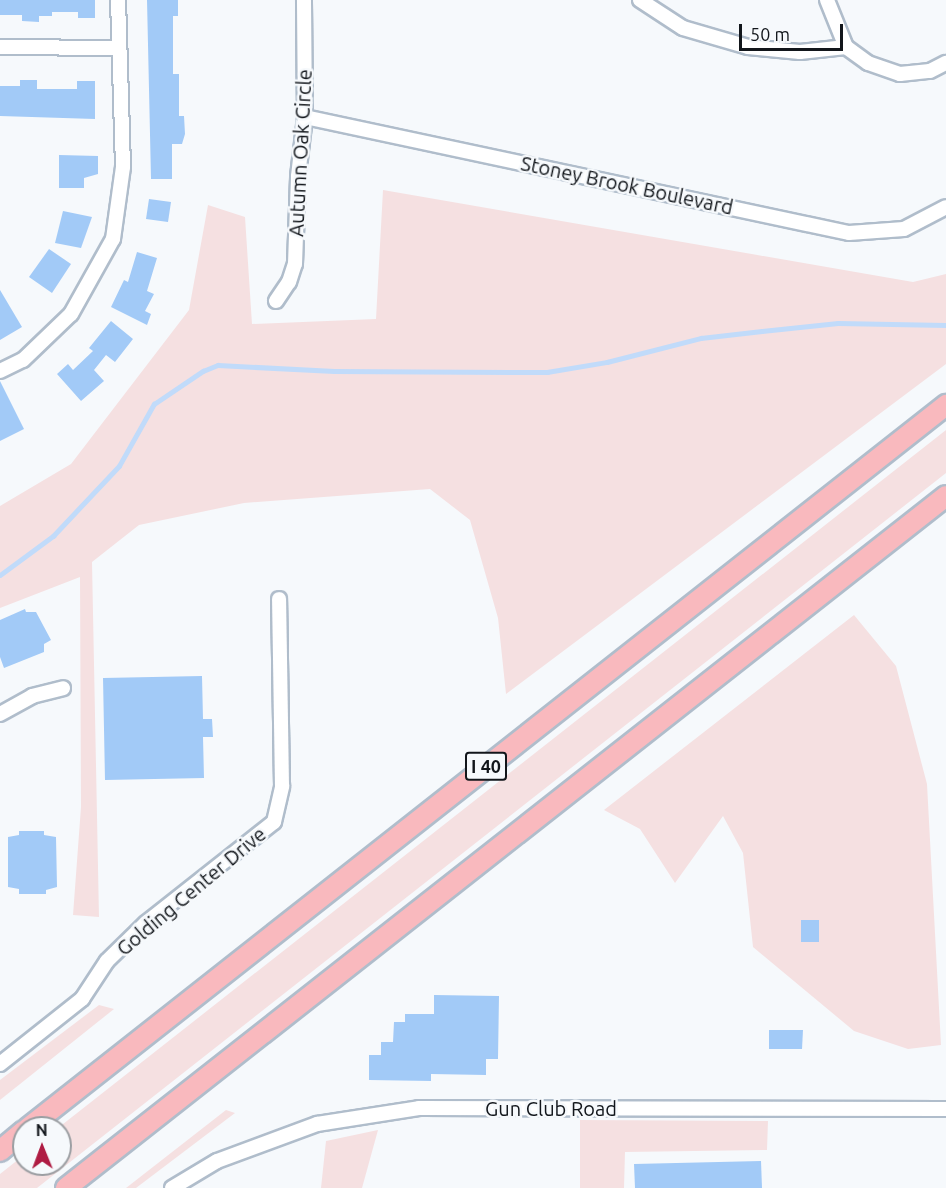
<!DOCTYPE html>
<style>
body{margin:0}
#map{position:relative;width:946px;height:1188px;overflow:hidden;background:#f6f9fc;font-family:Ubuntu,sans-serif}
div>[style]{position:absolute}
.green>*{inset:0;background:#f5e0e1}
.stream>*{height:4.5px;margin:-2.25px;padding:0 2.25px;transform-origin:2.25px;border-radius:2.25px;background:#c1dbfa}
.building>*{inset:0;background:#a2caf7}
.roads{filter:drop-shadow(2px 0 #b0bdcb) drop-shadow(-2px 0 #b0bdcb) drop-shadow(0 2px #b0bdcb) drop-shadow(0 -2px #b0bdcb)}
.minor>*{height:14px;margin:-7px;padding:0 7px;transform-origin:7px;border-radius:7px;background:#fff}
.highway>*{height:20px;margin:-10px;padding:0 10px;transform-origin:10px;border-radius:10px;background:#f9b9be}
span{translate:-50% -50%;white-space:nowrap;text-align:center;line-height:1.15;-webkit-text-stroke:5px #f6f9fc;paint-order:stroke}
.shield-label span{padding:2px 4px;background:#f6f9fc;border:2px solid;border-radius:4px;-webkit-text-stroke-width:0}
.shield-label{font-size:18px;color:#12161b;font-weight:700}
.street-label{font-size:20px;color:#12161b}
.north{position:absolute;left:12px;top:1116px;width:60px;height:60px;box-sizing:border-box;background:#f6f9fc;border:2px solid #9b9ea2;border-radius:50%;rotate:359deg;font-size:16px;font-weight:700;line-height:24px;text-align:center;color:#12161b}
.north::after{content:'';display:block;margin:auto;width:21px;height:27px;background:#af1c43;clip-path:polygon(50% 0,100% 100%,50% 72%,0 100%)}
.scale{position:absolute;left:739px;top:24px;width:104px;height:27px;box-sizing:border-box;border:3px solid #12161b;border-top:0;padding-left:8px;font-size:18px;line-height:21px;white-space:nowrap;color:#12161b;-webkit-text-stroke:4px #f6f9fc;paint-order:stroke}
</style>
<div id="map">
<div class="green">
<div style="clip-path:polygon(383px 190px,913px 282px,946px 274px,946px 364px,506px 694px,498px 618px,470px 520px,430px 489px,244px 503px,139px 525px,92px 562px,99px 917px,73px 915px,81px 807px,80px 577px,0 608px,0 506px,71px 464px,189px 310px,208px 205px,245px 217px,252px 324px,376px 319px)"></div>
<div style="clip-path:polygon(946px 430px,946px 473px,37px 1188px,0 1188px,0 1174px,24px 1155px,24px 1164px,60px 1164px,58px 1128px)"></div>
<div style="clip-path:polygon(854px 615px,896px 666px,927px 784px,941px 1045px,908px 1049px,854px 1031px,753px 947px,743px 853px,723px 816px,675px 883px,640px 829px,604px 810px)"></div>
<div style="clip-path:polygon(99px 1005px,114px 1009px,0 1100px,0 1080px)"></div>
<div style="clip-path:polygon(226px 1110px,235px 1113px,136px 1188px,126px 1188px)"></div>
<div style="clip-path:polygon(580px 1120px,768px 1121px,767px 1150px,625px 1152px,624px 1188px,580px 1188px)"></div>
<div style="clip-path:polygon(378px 1130px,362px 1188px,321px 1188px,326px 1141px)"></div>
</div>
<div class="stream">
<div style="left:0;top:575px;width:66px;rotate:-36.3deg"></div>
<div style="left:53px;top:536px;width:96px;rotate:-46.7deg"></div>
<div style="left:119px;top:466px;width:71px;rotate:-60.6deg"></div>
<div style="left:154px;top:404px;width:59px;rotate:-34deg"></div>
<div style="left:203px;top:371px;width:16px;rotate:-22deg"></div>
<div style="left:218px;top:365px;width:116px;rotate:3deg"></div>
<div style="left:334px;top:371px;width:213px;rotate:0.3deg"></div>
<div style="left:547px;top:372px;width:61px;rotate:-9.5deg"></div>
<div style="left:607px;top:362px;width:97px;rotate:-14.3deg"></div>
<div style="left:701px;top:338px;width:61px;rotate:-6.5deg"></div>
<div style="left:762px;top:331px;width:76px;rotate:-6deg"></div>
<div style="left:838px;top:323px;width:108px;rotate:1.1deg"></div>
</div>
<div class="building">
<div style="clip-path:polygon(0 0,95px 0,95px 18px,78px 18px,78px 12px,52px 12px,52px 16px,39px 16px,39px 22px,22px 21px,22px 15px,0 15px)"></div>
<div style="clip-path:polygon(147px 0,178px 0,178px 16px,173px 16px,173px 74px,179px 74px,179px 116px,184px 116px,185px 134px,182px 144px,172px 144px,172px 179px,151px 179px)"></div>
<div style="clip-path:polygon(20px 80px,37px 80px,37px 89px,77px 89px,77px 81px,95px 81px,95px 119px,0 116px,0 86px,20px 86px)"></div>
<div style="clip-path:polygon(59px 155px,98px 156px,98px 174px,84px 178px,84px 188px,59px 188px)"></div>
<div style="clip-path:polygon(149px 199px,171px 202px,168px 222px,146px 219px)"></div>
<div style="clip-path:polygon(63px 211px,92px 217px,81px 248px,55px 243px)"></div>
<div style="clip-path:polygon(49px 249px,71px 264px,52px 293px,29px 277px)"></div>
<div style="clip-path:polygon(137px 252px,157px 258px,147px 291px,154px 294px,145px 311px,151px 314px,147px 325px,111px 307px,124px 280px,128px 282px)"></div>
<div style="clip-path:polygon(0 290px,22px 327px,0 340px)"></div>
<div style="clip-path:polygon(111px 321px,133px 339px,115px 362px,106px 355px,94px 370px,104px 381px,81px 401px,57px 374px,68px 364px,73px 370px,93px 351px,89px 348px)"></div>
<div style="clip-path:polygon(0 381px,24px 429px,0 441px)"></div>
<div style="clip-path:polygon(25px 609px,26px 612px,36px 612px,51px 640px,44px 644px,44px 652px,4px 668px,0 657px,0 620px)"></div>
<div style="clip-path:polygon(202px 676px,203px 719px,212px 719px,213px 737px,203px 737px,204px 778px,105px 780px,103px 678px)"></div>
<div style="clip-path:polygon(19px 831px,44px 831px,44px 835px,56px 837px,57px 887px,46px 890px,46px 894px,19px 894px,19px 889px,8px 887px,8px 837px,19px 835px)"></div>
<div style="clip-path:polygon(801px 920px,819px 920px,819px 942px,801px 942px)"></div>
<div style="clip-path:polygon(434px 995px,499px 996px,498px 1059px,486px 1059px,486px 1075px,431px 1074px,431px 1081px,369px 1080px,369px 1055px,381px 1055px,381px 1042px,393px 1042px,394px 1022px,405px 1022px,405px 1014px,434px 1014px)"></div>
<div style="clip-path:polygon(769px 1030px,803px 1030px,802px 1049px,769px 1049px)"></div>
<div style="clip-path:polygon(761px 1161px,762px 1188px,635px 1188px,634px 1164px)"></div>
</div>
<div class="roads">
<div class="minor">
<div style="left:640px;top:0;width:51px;rotate:33.1deg"></div>
<div style="left:683px;top:28px;width:68px;rotate:16.3deg"></div>
<div style="left:748px;top:47px;width:52px;rotate:5.5deg"></div>
<div style="left:800px;top:52px;width:46px;rotate:-6.2deg"></div>
<div style="left:827px;top:0;width:51px;rotate:68deg"></div>
<div style="left:846px;top:47px;width:27px;rotate:36deg"></div>
<div style="left:868px;top:63px;width:34px;rotate:19deg"></div>
<div style="left:900px;top:74px;width:30px;rotate:-6deg"></div>
<div style="left:930px;top:71px;width:18px;rotate:-27deg"></div>
<div style="left:0;top:47px;width:118px;rotate:0.5deg"></div>
<div style="left:305px;top:117px;width:556px;rotate:12.04deg"></div>
<div style="left:849px;top:233px;width:55px;rotate:-4.2deg"></div>
<div style="left:904px;top:229px;width:47px;rotate:-27.6deg"></div>
<div style="left:276px;top:301px;width:23px;rotate:-56deg"></div>
<div style="left:289px;top:282px;width:19px;rotate:-72deg"></div>
<div style="left:295px;top:264px;width:88px;rotate:-88deg"></div>
<div style="left:298px;top:176px;width:59px;rotate:-83.2deg"></div>
<div style="left:305px;top:117px;width:117px;rotate:-90.5deg"></div>
<div style="left:0;top:371px;width:25px;rotate:-26deg"></div>
<div style="left:23px;top:360px;width:66px;rotate:-43.8deg"></div>
<div style="left:71px;top:314px;width:86px;rotate:-60.8deg"></div>
<div style="left:113px;top:239px;width:73px;rotate:-82.1deg"></div>
<div style="left:123px;top:167px;width:167px;rotate:-91.7deg"></div>
<div style="left:0;top:714px;width:37px;rotate:-29deg"></div>
<div style="left:32px;top:696px;width:32px;rotate:-14deg"></div>
<div style="left:0;top:1064px;width:105px;rotate:-38.4deg"></div>
<div style="left:82px;top:999px;width:45px;rotate:-56.7deg"></div>
<div style="left:107px;top:961px;width:54px;rotate:-44.3deg"></div>
<div style="left:146px;top:923px;width:163px;rotate:-38.3deg"></div>
<div style="left:274px;top:822px;width:37px;rotate:-77deg"></div>
<div style="left:282px;top:786px;width:187px;rotate:-90.9deg"></div>
<div style="left:172px;top:1188px;width:52px;rotate:-31deg"></div>
<div style="left:217px;top:1161px;width:107px;rotate:-20.3deg"></div>
<div style="left:317px;top:1124px;width:103px;rotate:-8.9deg"></div>
<div style="left:419px;top:1108px;width:527px;rotate:0.11deg"></div>
</div>
<div class="highway">
<div style="left:28px;top:1128px;width:1169px;rotate:-38.22deg"></div>
<div style="left:0;top:1151px;width:31px;rotate:-40deg"></div>
<div style="left:66px;top:1188px;width:1119px;rotate:-38.18deg"></div>
</div>
</div>
<div class="shield-label">
<span style="left:486px;top:766px">I 40</span>
</div>
<div class="street-label">
<span style="left:300px;top:153px;rotate:-87deg">Autumn Oak Circle</span>
<span style="left:627px;top:185px;rotate:12deg">Stoney Brook Boulevard</span>
<span style="left:191px;top:891px;rotate:-40deg">Golding Center Drive</span>
<span style="left:551px;top:1108px">Gun Club Road</span>
</div>
<div class="north">N</div>
<div class="scale">50 m</div>
</div>
